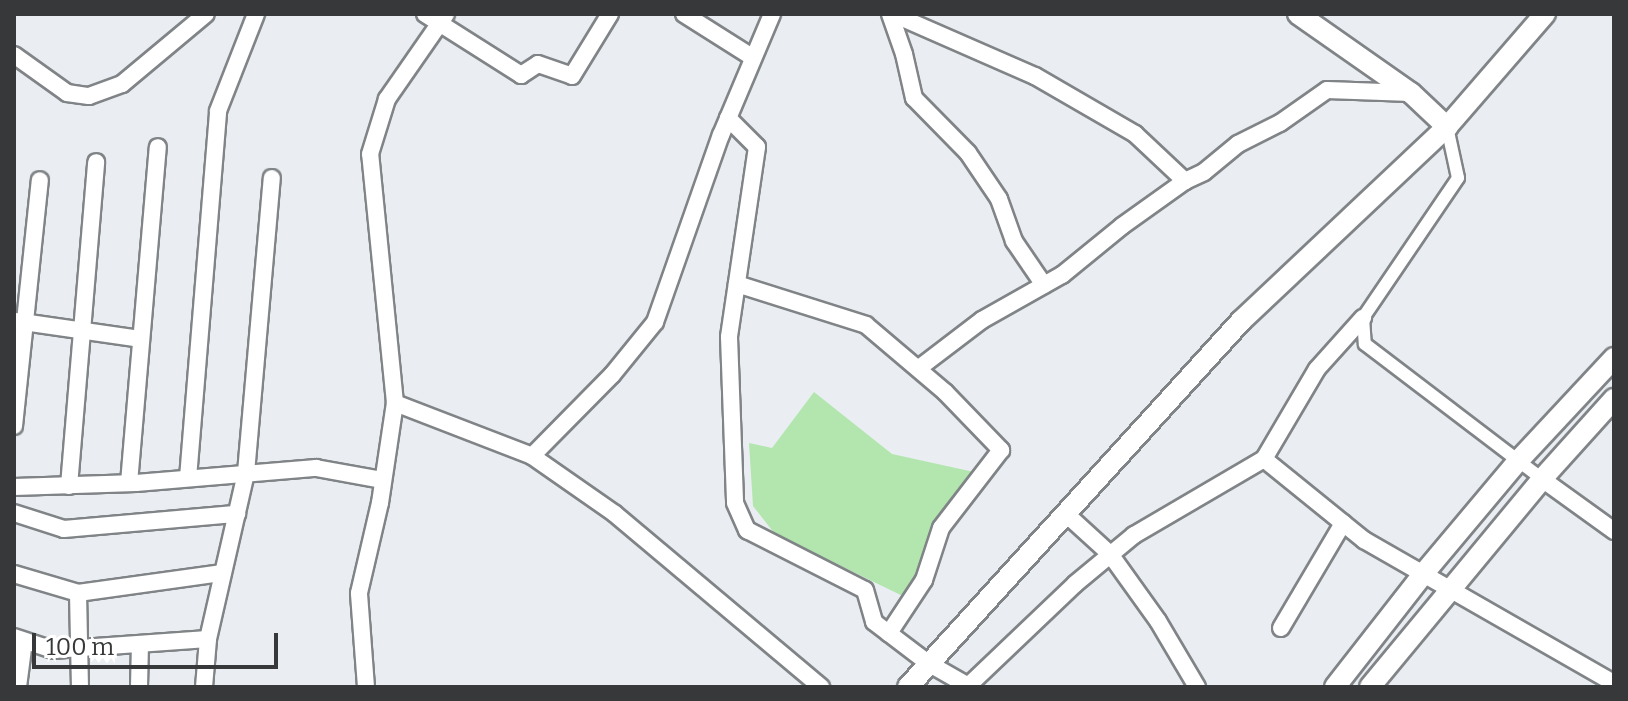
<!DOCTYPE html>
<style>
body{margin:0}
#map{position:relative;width:1628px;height:701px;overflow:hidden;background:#eaeef2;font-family:Bitter,serif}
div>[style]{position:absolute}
.green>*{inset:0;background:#b2e6ae}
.roads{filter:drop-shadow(2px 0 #808487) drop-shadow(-2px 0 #808487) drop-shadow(0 2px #808487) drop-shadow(0 -2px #808487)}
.pedestrian>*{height:12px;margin:-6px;padding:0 6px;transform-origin:6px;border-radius:6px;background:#fff}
.minor>*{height:16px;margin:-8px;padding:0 8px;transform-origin:8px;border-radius:8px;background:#fff}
.tertiary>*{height:20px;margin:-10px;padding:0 10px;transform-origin:10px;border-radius:10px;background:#fff}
span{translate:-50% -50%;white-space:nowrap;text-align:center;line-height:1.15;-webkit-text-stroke:6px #fff;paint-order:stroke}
.frame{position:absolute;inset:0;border:16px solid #363839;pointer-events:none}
.scale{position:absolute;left:32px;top:633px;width:246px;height:36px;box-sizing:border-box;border:4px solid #363839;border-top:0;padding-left:10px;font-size:24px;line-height:28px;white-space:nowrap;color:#363839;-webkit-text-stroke:6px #fff;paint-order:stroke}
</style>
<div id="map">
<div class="green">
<div style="clip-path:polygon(814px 392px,892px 454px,974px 472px,911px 600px,775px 534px,753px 506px,749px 443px,772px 448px)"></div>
</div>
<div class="roads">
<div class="pedestrian">
<div style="left:1447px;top:127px;width:52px;rotate:77.8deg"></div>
<div style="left:1458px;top:178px;width:169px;rotate:124.2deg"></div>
<div style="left:1363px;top:318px;width:26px;rotate:86deg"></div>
<div style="left:1365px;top:344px;width:223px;rotate:37.3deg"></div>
</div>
<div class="minor">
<div style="left:425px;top:14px;width:114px;rotate:32.4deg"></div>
<div style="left:521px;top:75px;width:20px;rotate:-33deg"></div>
<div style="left:538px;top:64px;width:36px;rotate:19deg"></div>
<div style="left:572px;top:76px;width:73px;rotate:-58.5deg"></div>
<div style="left:684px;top:14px;width:80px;rotate:32.3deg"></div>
<div style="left:890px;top:14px;width:42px;rotate:70.7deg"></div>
<div style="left:904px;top:54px;width:45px;rotate:77.2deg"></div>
<div style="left:914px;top:98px;width:77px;rotate:45.5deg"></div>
<div style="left:968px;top:153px;width:55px;rotate:56deg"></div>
<div style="left:999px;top:199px;width:45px;rotate:70.3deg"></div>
<div style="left:1014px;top:241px;width:53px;rotate:55.7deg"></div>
<div style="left:893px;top:14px;width:155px;rotate:23.6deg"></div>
<div style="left:1035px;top:76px;width:116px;rotate:30.1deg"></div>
<div style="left:1135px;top:134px;width:69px;rotate:43.2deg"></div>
<div style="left:14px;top:55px;width:65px;rotate:35.6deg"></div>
<div style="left:67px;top:93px;width:22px;rotate:8deg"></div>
<div style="left:89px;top:96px;width:35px;rotate:-20deg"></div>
<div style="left:122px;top:84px;width:109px;rotate:-39.8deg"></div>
<div style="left:728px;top:118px;width:41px;rotate:45deg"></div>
<div style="left:757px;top:147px;width:192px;rotate:98.4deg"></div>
<div style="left:729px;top:337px;width:166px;rotate:87.9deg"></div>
<div style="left:735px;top:503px;width:30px;rotate:66deg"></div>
<div style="left:747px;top:530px;width:132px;rotate:27deg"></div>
<div style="left:865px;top:590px;width:33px;rotate:74deg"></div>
<div style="left:874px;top:622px;width:68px;rotate:37.2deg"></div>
<div style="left:928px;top:663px;width:48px;rotate:29.7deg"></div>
<div style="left:737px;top:284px;width:135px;rotate:17.6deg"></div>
<div style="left:866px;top:325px;width:104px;rotate:40.3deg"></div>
<div style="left:945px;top:392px;width:81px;rotate:46deg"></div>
<div style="left:1001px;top:450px;width:98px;rotate:127.6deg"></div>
<div style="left:941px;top:528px;width:55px;rotate:108.1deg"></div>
<div style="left:924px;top:580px;width:64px;rotate:123.4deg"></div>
<div style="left:16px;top:321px;width:126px;rotate:8.2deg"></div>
<div style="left:919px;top:368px;width:79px;rotate:-37.3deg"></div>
<div style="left:982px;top:320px;width:92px;rotate:-29.4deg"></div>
<div style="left:1062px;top:275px;width:77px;rotate:-39.2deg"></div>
<div style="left:1122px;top:226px;width:77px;rotate:-35.5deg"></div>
<div style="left:1185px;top:181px;width:21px;rotate:-25deg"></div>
<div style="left:1204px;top:172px;width:44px;rotate:-39.5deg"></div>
<div style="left:1238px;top:144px;width:47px;rotate:-26.6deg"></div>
<div style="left:1280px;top:123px;width:57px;rotate:-35.1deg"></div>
<div style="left:1327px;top:90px;width:84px;rotate:2deg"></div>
<div style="left:395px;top:403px;width:147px;rotate:21.1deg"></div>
<div style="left:532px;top:456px;width:101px;rotate:34.9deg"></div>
<div style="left:615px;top:514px;width:269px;rotate:40deg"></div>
<div style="left:14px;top:426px;width:247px;rotate:-84deg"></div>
<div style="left:532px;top:456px;width:114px;rotate:-45.4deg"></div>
<div style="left:612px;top:375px;width:68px;rotate:-50.9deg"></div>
<div style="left:655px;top:322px;width:198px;rotate:-70.6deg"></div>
<div style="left:721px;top:135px;width:131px;rotate:-67.1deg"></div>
<div style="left:1264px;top:459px;width:129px;rotate:39deg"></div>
<div style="left:1364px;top:540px;width:288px;rotate:29.8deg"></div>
<div style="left:188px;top:478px;width:368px;rotate:-85.3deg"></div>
<div style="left:218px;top:111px;width:104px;rotate:-68.6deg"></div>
<div style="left:1542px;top:479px;width:89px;rotate:35.8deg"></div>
<div style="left:129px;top:483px;width:337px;rotate:-85.1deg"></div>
<div style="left:69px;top:486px;width:325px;rotate:-85.2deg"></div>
<div style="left:14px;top:487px;width:122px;rotate:-1.9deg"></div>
<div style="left:136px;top:483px;width:181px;rotate:-4.8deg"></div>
<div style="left:316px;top:468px;width:68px;rotate:10.2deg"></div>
<div style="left:14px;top:513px;width:52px;rotate:17.7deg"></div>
<div style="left:64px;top:529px;width:174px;rotate:-5deg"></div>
<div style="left:1065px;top:513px;width:61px;rotate:42.3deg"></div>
<div style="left:1110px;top:554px;width:82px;rotate:54.4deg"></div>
<div style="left:1158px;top:621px;width:77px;rotate:59.4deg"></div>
<div style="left:14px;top:574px;width:67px;rotate:16.5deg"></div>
<div style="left:78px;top:593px;width:146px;rotate:-7.9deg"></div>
<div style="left:78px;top:593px;width:94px;rotate:88.8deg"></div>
<div style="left:1281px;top:628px;width:122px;rotate:-59.4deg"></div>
<div style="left:14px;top:637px;width:41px;rotate:18.4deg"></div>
<div style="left:53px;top:650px;width:155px;rotate:-4.1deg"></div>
<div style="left:18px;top:687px;width:46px;rotate:-82.6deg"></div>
<div style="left:139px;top:687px;width:43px;rotate:-88.7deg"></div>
<div style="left:204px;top:687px;width:48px;rotate:-85.2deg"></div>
<div style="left:208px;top:639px;width:170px;rotate:-77.1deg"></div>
<div style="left:246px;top:473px;width:296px;rotate:-85deg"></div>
<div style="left:366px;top:687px;width:94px;rotate:-94.3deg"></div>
<div style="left:359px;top:593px;width:92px;rotate:-76.9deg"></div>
<div style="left:380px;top:503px;width:101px;rotate:-81.5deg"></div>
<div style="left:395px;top:403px;width:250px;rotate:-95.7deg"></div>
<div style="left:370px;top:154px;width:58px;rotate:-72.8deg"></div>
<div style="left:387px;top:99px;width:103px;rotate:-55.2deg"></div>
<div style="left:967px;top:687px;width:149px;rotate:-43.6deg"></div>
<div style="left:1075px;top:584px;width:77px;rotate:-39.7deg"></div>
<div style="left:1134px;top:535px;width:151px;rotate:-30.3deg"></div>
<div style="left:1264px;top:459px;width:104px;rotate:-59.5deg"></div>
<div style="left:1317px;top:369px;width:69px;rotate:-48deg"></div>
</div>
<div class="tertiary">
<div style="left:1298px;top:14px;width:138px;rotate:35deg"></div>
<div style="left:1411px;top:93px;width:50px;rotate:43.4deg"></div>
<div style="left:908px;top:687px;width:495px;rotate:-47.7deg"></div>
<div style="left:1241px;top:321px;width:283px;rotate:-43.3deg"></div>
<div style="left:1447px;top:127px;width:150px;rotate:-49.1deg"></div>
<div style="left:1335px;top:687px;width:145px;rotate:-52deg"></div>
<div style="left:1424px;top:573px;width:146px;rotate:-50deg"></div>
<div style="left:1518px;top:461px;width:141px;rotate:-47deg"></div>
<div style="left:1370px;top:687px;width:270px;rotate:-50.4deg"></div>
<div style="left:1542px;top:479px;width:108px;rotate:-48deg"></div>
</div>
</div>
<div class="frame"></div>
<div class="scale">100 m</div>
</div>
